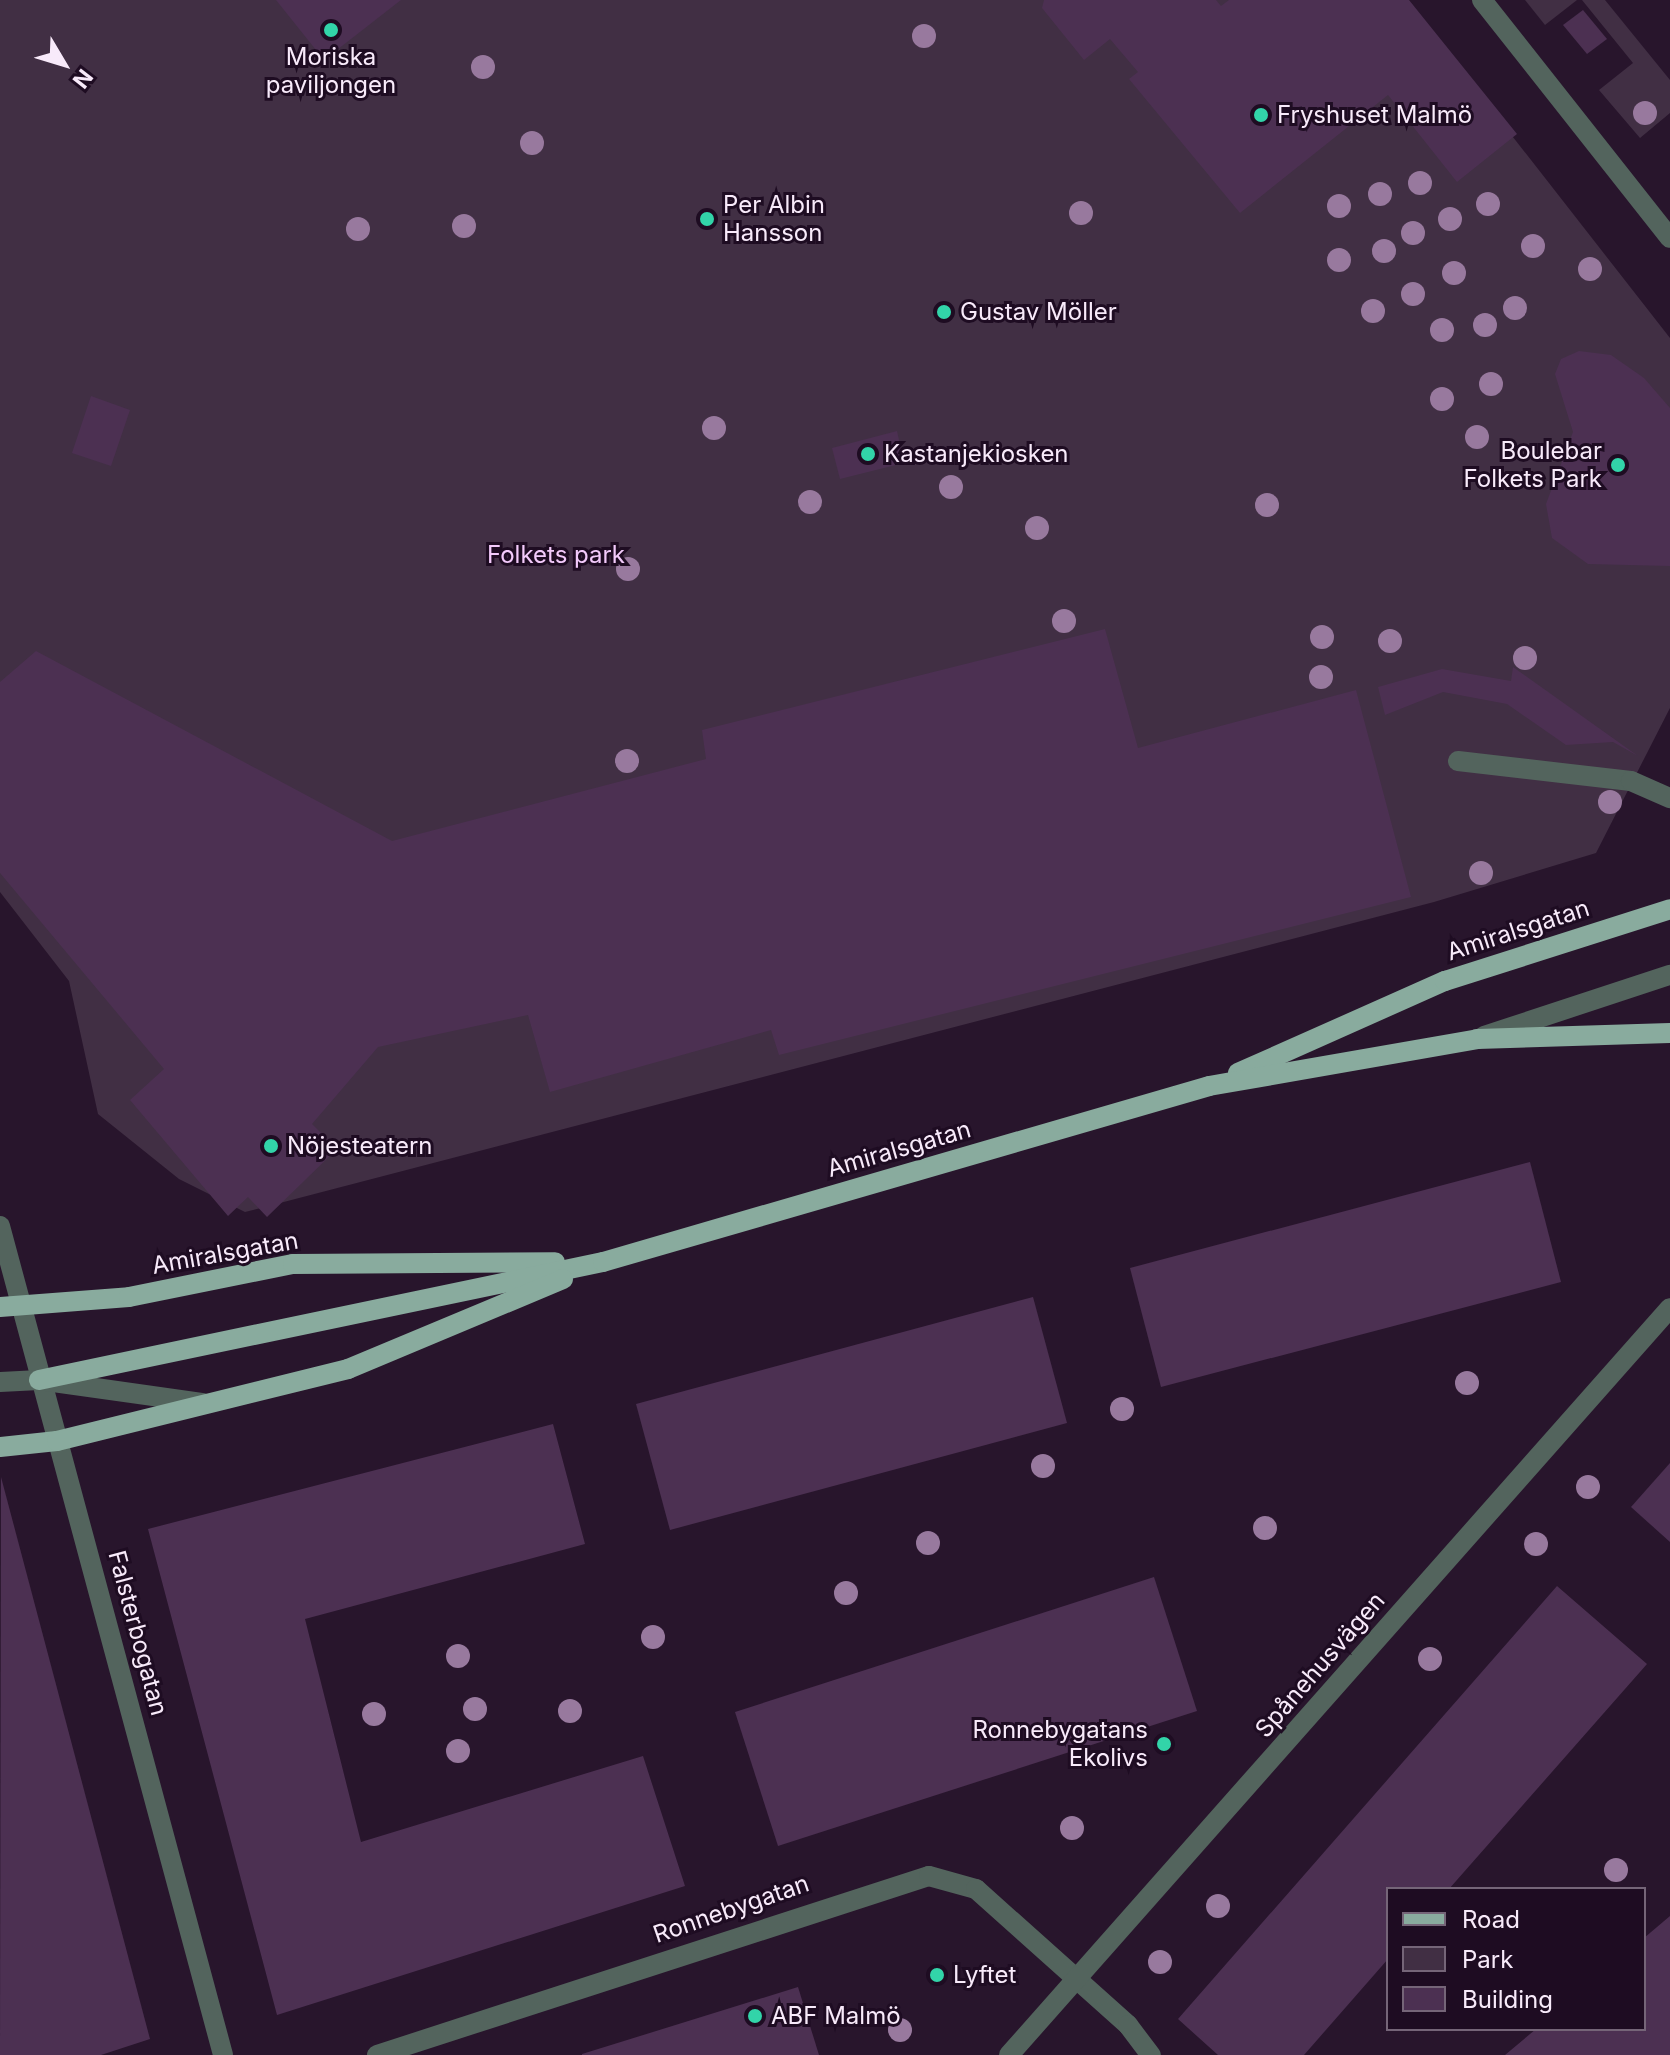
<!DOCTYPE html>
<meta charset="utf-8">
<style>
body{margin:0}
#map{position:relative;width:1670px;height:2055px;overflow:hidden;background:#28152c;font-family:Inter,sans-serif}
div>[style]{position:absolute}
.green>*{inset:0;background:#412f44}
.building>*{inset:0;background:#4c3052}
.minor>*{height:20px;margin:-10px;padding:0 10px;transform-origin:10px;border-radius:10px;background:#53645d}
.major>*{height:20px;margin:-10px;padding:0 10px;transform-origin:10px;border-radius:10px;background:#89ab9e}
.trees>*{width:24px;height:24px;margin:-12px;border-radius:50%;background:#98799e}
.dots>*{width:22px;height:22px;translate:-50% -50%;box-sizing:border-box;border:4px solid #1e0c22;border-radius:50%}
span{translate:-50% -50%;white-space:nowrap;text-align:center;line-height:1.15;-webkit-text-stroke:6px #1e0c22;paint-order:stroke}
.poi-label{font-size:24px;color:#f8eafa}
.left{translate:0 -50%;text-align:left}
.right{translate:-100% -50%;text-align:right}
.park-label{font-size:24px;color:#f3cafb}
.street-label{font-size:24px;color:#f8eafa}
.legend{position:absolute;left:1386px;top:1887px;width:260px;height:144px;box-sizing:border-box;background:#1e0c22;border:2px solid #756578;margin:0;padding:10px 14px;list-style:none;font-size:24px;color:#f8eafa}
.legend li{display:flex;align-items:center;gap:16px;height:40px}
.legend b{width:40px;border:2px solid #756578}
.north{position:absolute;left:24px;top:24px;width:80px;height:80px;-webkit-text-stroke:6px #1e0c22;paint-order:stroke;rotate:128deg;font-size:22px;font-weight:700;line-height:32px;text-align:center;color:#f8eafa}
.north::after{content:'';display:block;margin:auto;width:28px;height:36px;background:#f8eafa;clip-path:polygon(50% 0,100% 100%,50% 72%,0 100%)}
</style>
<div id="map">
<div class="green">
<div style="clip-path:polygon(0 0,1406px 0,1670px 338px,1670px 708px,1596px 853px,1434px 902px,245px 1212px,179px 1179px,98px 1114px,69px 981px,0 892px)"></div>
<div style="clip-path:polygon(1525px 0,1577px 0,1545px 25px)"></div>
<div style="clip-path:polygon(1582px 0,1605px 0,1670px 80px,1670px 113px,1640px 138px,1599px 90px,1633px 63px)"></div>
</div>
<div class="building">
<div style="clip-path:polygon(276px 0,401px 0,324px 60px)"></div>
<div style="clip-path:polygon(1044px 0,1216px 0,1221px 6px,1229px 0,1409px 0,1517px 134px,1457px 182px,1388px 95px,1240px 213px,1129px 79px,1138px 72px,1110px 39px,1084px 60px,1042px 8px)"></div>
<div style="clip-path:polygon(1583px 10px,1607px 39px,1587px 54px,1563px 25px)"></div>
<div style="clip-path:polygon(1579px 351px,1611px 355px,1644px 378px,1670px 408px,1670px 566px,1588px 564px,1552px 538px,1546px 504px,1573px 432px,1555px 374px,1561px 359px)"></div>
<div style="clip-path:polygon(91px 396px,130px 410px,111px 466px,72px 453px)"></div>
<div style="clip-path:polygon(897px 431px,904px 463px,840px 479px,832px 448px)"></div>
<div style="clip-path:polygon(1105px 629px,1138px 748px,1356px 690px,1411px 897px,779px 1055px,771px 1030px,550px 1092px,528px 1015px,378px 1047px,312px 1124px,337px 1149px,267px 1217px,248px 1197px,228px 1216px,130px 1100px,164px 1069px,0 873px,0 682px,36px 651px,392px 841px,706px 759px,702px 730px)"></div>
<div style="clip-path:polygon(1513px 667px,1638px 756px,1613px 742px,1566px 745px,1507px 704px,1443px 692px,1385px 715px,1378px 687px,1442px 669px,1511px 681px)"></div>
<div style="clip-path:polygon(1530px 1162px,1561px 1282px,1161px 1387px,1130px 1268px)"></div>
<div style="clip-path:polygon(1033px 1297px,1067px 1423px,670px 1530px,636px 1404px)"></div>
<div style="clip-path:polygon(553px 1424px,585px 1544px,305px 1619px,361px 1842px,643px 1756px,685px 1886px,277px 2015px,148px 1529px)"></div>
<div style="clip-path:polygon(1670px 1463px,1670px 1542px,1631px 1507px)"></div>
<div style="clip-path:polygon(1px 1477px,150px 2039px,101px 2055px,0 2055px)"></div>
<div style="clip-path:polygon(1154px 1577px,1197px 1711px,778px 1846px,735px 1712px)"></div>
<div style="clip-path:polygon(1557px 1586px,1647px 1664px,1449px 1889px,1388px 1889px,1388px 1959px,1304px 2055px,1218px 2055px,1178px 2019px)"></div>
<div style="clip-path:polygon(1670px 1916px,1670px 2055px,1505px 2055px,1536px 2029px,1644px 2029px,1644px 1938px)"></div>
<div style="clip-path:polygon(798px 1987px,819px 2055px,582px 2055px,582px 2054px)"></div>
</div>
<div class="minor">
<div style="left:1482px;top:0;width:303px;rotate:51.7deg"></div>
<div style="left:1458px;top:761px;width:174px;rotate:6.6deg"></div>
<div style="left:1631px;top:781px;width:43px;rotate:23.6deg"></div>
<div style="left:1484px;top:1036px;width:196px;rotate:-18.2deg"></div>
<div style="left:0;top:1226px;width:858px;rotate:74.94deg"></div>
<div style="left:0;top:1382px;width:39px;rotate:-3deg"></div>
<div style="left:39px;top:1380px;width:166px;rotate:8deg"></div>
<div style="left:377px;top:2055px;width:580px;rotate:-17.97deg"></div>
<div style="left:929px;top:1876px;width:49px;rotate:15.5deg"></div>
<div style="left:976px;top:1889px;width:204px;rotate:41.8deg"></div>
<div style="left:1128px;top:2025px;width:38px;rotate:53deg"></div>
<div style="left:1009px;top:2055px;width:997px;rotate:-48.5deg"></div>
</div>
<div class="major">
<div style="left:1238px;top:1073px;width:227px;rotate:-24deg"></div>
<div style="left:1445px;top:981px;width:236px;rotate:-17.7deg"></div>
<div style="left:0;top:1307px;width:129px;rotate:-4.4deg"></div>
<div style="left:129px;top:1297px;width:167px;rotate:-11.4deg"></div>
<div style="left:293px;top:1264px;width:262px;rotate:-0.4deg"></div>
<div style="left:39px;top:1380px;width:576px;rotate:-11.82deg"></div>
<div style="left:603px;top:1262px;width:631px;rotate:-16.19deg"></div>
<div style="left:1209px;top:1086px;width:272px;rotate:-9.9deg"></div>
<div style="left:1477px;top:1039px;width:193px;rotate:-1.8deg"></div>
<div style="left:0;top:1447px;width:57px;rotate:-6deg"></div>
<div style="left:57px;top:1441px;width:300px;rotate:-13.9deg"></div>
<div style="left:348px;top:1369px;width:233px;rotate:-22.7deg"></div>
</div>
<div class="trees">
<div style="left:924px;top:36px"></div>
<div style="left:483px;top:67px"></div>
<div style="left:1645px;top:113px"></div>
<div style="left:532px;top:143px"></div>
<div style="left:1420px;top:183px"></div>
<div style="left:1380px;top:194px"></div>
<div style="left:1488px;top:204px"></div>
<div style="left:1339px;top:206px"></div>
<div style="left:1081px;top:213px"></div>
<div style="left:1450px;top:219px"></div>
<div style="left:464px;top:226px"></div>
<div style="left:358px;top:229px"></div>
<div style="left:1413px;top:233px"></div>
<div style="left:1533px;top:246px"></div>
<div style="left:1384px;top:251px"></div>
<div style="left:1339px;top:260px"></div>
<div style="left:1590px;top:269px"></div>
<div style="left:1454px;top:273px"></div>
<div style="left:1413px;top:294px"></div>
<div style="left:1515px;top:308px"></div>
<div style="left:1373px;top:311px"></div>
<div style="left:1485px;top:325px"></div>
<div style="left:1442px;top:330px"></div>
<div style="left:1491px;top:384px"></div>
<div style="left:1442px;top:399px"></div>
<div style="left:714px;top:428px"></div>
<div style="left:1477px;top:437px"></div>
<div style="left:951px;top:487px"></div>
<div style="left:810px;top:502px"></div>
<div style="left:1267px;top:505px"></div>
<div style="left:1037px;top:528px"></div>
<div style="left:628px;top:569px"></div>
<div style="left:1064px;top:621px"></div>
<div style="left:1322px;top:637px"></div>
<div style="left:1390px;top:641px"></div>
<div style="left:1525px;top:658px"></div>
<div style="left:1321px;top:677px"></div>
<div style="left:627px;top:761px"></div>
<div style="left:1610px;top:802px"></div>
<div style="left:1481px;top:873px"></div>
<div style="left:1467px;top:1383px"></div>
<div style="left:1122px;top:1409px"></div>
<div style="left:1043px;top:1466px"></div>
<div style="left:1588px;top:1487px"></div>
<div style="left:1265px;top:1528px"></div>
<div style="left:928px;top:1543px"></div>
<div style="left:1536px;top:1544px"></div>
<div style="left:846px;top:1593px"></div>
<div style="left:653px;top:1637px"></div>
<div style="left:458px;top:1656px"></div>
<div style="left:1430px;top:1659px"></div>
<div style="left:475px;top:1709px"></div>
<div style="left:570px;top:1711px"></div>
<div style="left:374px;top:1714px"></div>
<div style="left:458px;top:1751px"></div>
<div style="left:1072px;top:1828px"></div>
<div style="left:1616px;top:1870px"></div>
<div style="left:1218px;top:1906px"></div>
<div style="left:1160px;top:1962px"></div>
<div style="left:900px;top:2030px"></div>
</div>
<div class="dots">
<div style="left:331px;top:30px;background:#32d4a9"></div>
<div style="left:1261px;top:115px;background:#32d4a9"></div>
<div style="left:707px;top:219px;background:#32d4a9"></div>
<div style="left:944px;top:312px;background:#32d4a9"></div>
<div style="left:868px;top:454px;background:#32d4a9"></div>
<div style="left:1618px;top:465px;background:#32d4a9"></div>
<div style="left:271px;top:1146px;background:#32d4a9"></div>
<div style="left:1164px;top:1744px;background:#32d4a9"></div>
<div style="left:937px;top:1975px;background:#32d4a9"></div>
<div style="left:755px;top:2016px;background:#32d4a9"></div>
</div>
<div class="poi-label">
<span style="left:331px;top:71px">Moriska<br>paviljongen</span>
<span class="left" style="left:1277px;top:115px">Fryshuset Malmö</span>
<span class="left" style="left:723px;top:219px">Per Albin<br>Hansson</span>
<span class="left" style="left:960px;top:312px">Gustav Möller</span>
<span class="right" style="left:1602px;top:465px">Boulebar<br>Folkets Park</span>
<span class="left" style="left:884px;top:454px">Kastanjekiosken</span>
<span class="left" style="left:287px;top:1146px">Nöjesteatern</span>
<span class="right" style="left:1148px;top:1744px">Ronnebygatans<br>Ekolivs</span>
<span class="left" style="left:953px;top:1975px">Lyftet</span>
<span class="left" style="left:771px;top:2016px">ABF Malmö</span>
</div>
<div class="park-label">
<span style="left:556px;top:555px">Folkets park</span>
</div>
<div class="street-label">
<span style="left:1518px;top:930px;rotate:-18deg">Amiralsgatan</span>
<span style="left:899px;top:1149px;rotate:-16deg">Amiralsgatan</span>
<span style="left:225px;top:1253px;rotate:-10deg">Amiralsgatan</span>
<span style="left:138px;top:1633px;rotate:75deg">Falsterbogatan</span>
<span style="left:1320px;top:1665px;rotate:-49deg">Spånehusvägen</span>
<span style="left:731px;top:1909px;rotate:-19deg">Ronnebygatan</span>
</div>
<ul class="legend">
<li><b style="height:10px;background:#89ab9e"></b>Road</li>
<li><b style="height:22px;background:#412f44"></b>Park</li>
<li><b style="height:22px;background:#4c3052"></b>Building</li>
</ul>
<div class="north">N</div>
</div>
